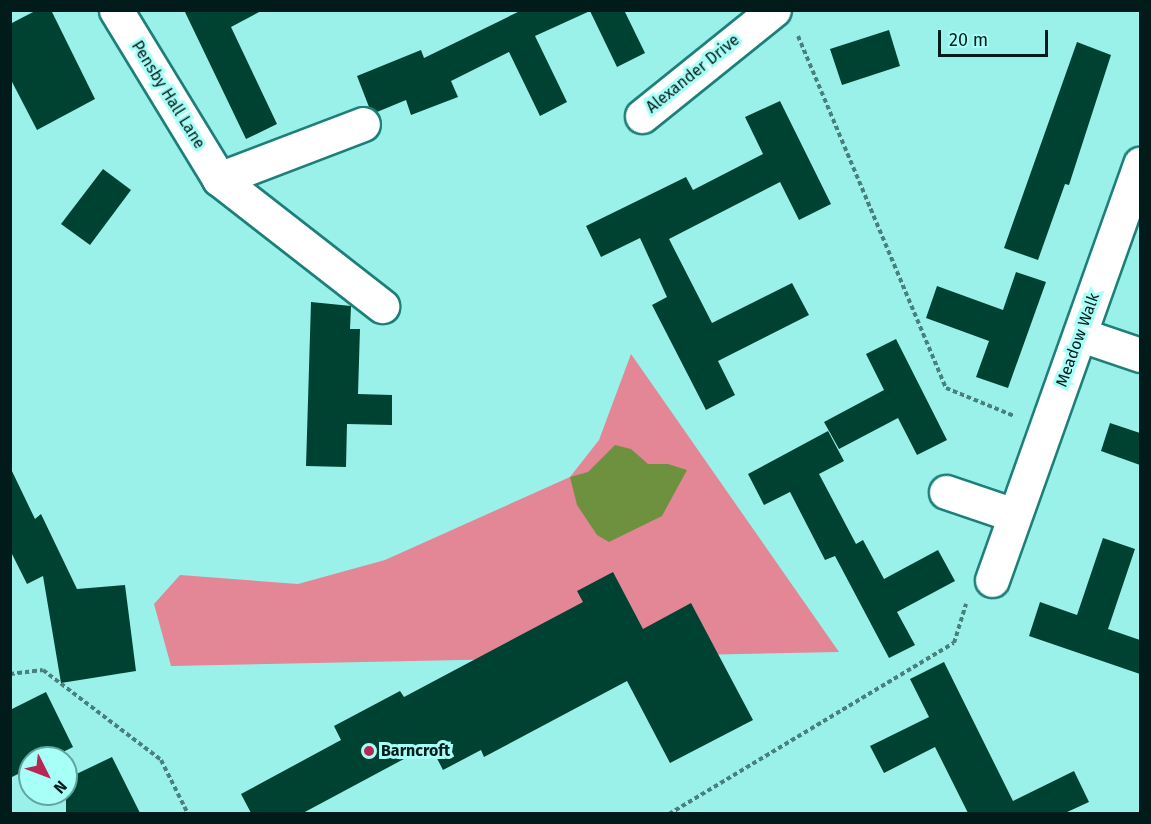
<!DOCTYPE html>
<style>
body{margin:0}
#map{position:relative;width:1151px;height:824px;overflow:hidden;background:#99f1ea;font-family:"Fira Sans",sans-serif}
div>[style]{position:absolute}
.forest>*{inset:0;background:#e38696}
.water>*{inset:0;background:#6e9140}
.building>*{inset:0;background:#004231}
.path>*{height:4px;margin-top:-2px;transform-origin:0;background:repeating-linear-gradient(90deg,#49807c 0 4.5px,transparent 0 7.5px)}
.roads{filter:drop-shadow(2px 0 #1e7f79) drop-shadow(-2px 0 #1e7f79) drop-shadow(0 2px #1e7f79) drop-shadow(0 -2px #1e7f79)}
.minor>*{height:33px;margin:-16.5px;padding:0 16.5px;transform-origin:16.5px;border-radius:16.5px;background:#fff}
.dots>*{width:16px;height:16px;translate:-50% -50%;box-sizing:border-box;border:3px solid #a7fff7;border-radius:50%}
span{translate:-50% -50%;white-space:nowrap;text-align:center;line-height:1.15;-webkit-text-stroke:6px #a7fff7;paint-order:stroke}
.street-label{font-size:16px;color:#001b19}
.poi-label{font-size:16px;color:#001b19;font-weight:700}
.left{translate:0 -50%;text-align:left}
.frame{position:absolute;inset:0;border:12px solid #001b19;pointer-events:none}
.north{position:absolute;left:18px;top:746px;width:60px;height:60px;box-sizing:border-box;background:#a7fff7;border:2px solid #64a49e;border-radius:50%;rotate:132deg;font-size:16px;font-weight:700;line-height:24px;text-align:center;color:#001b19}
.north::after{content:'';display:block;margin:auto;width:21px;height:27px;background:#b72753;clip-path:polygon(50% 0,100% 100%,50% 72%,0 100%)}
.scale{position:absolute;left:938px;top:30px;width:110px;height:27px;box-sizing:border-box;border:3px solid #001b19;border-top:0;padding-left:8px;font-size:18px;line-height:21px;white-space:nowrap;color:#001b19;-webkit-text-stroke:4px #a7fff7;paint-order:stroke}
</style>
<div id="map">
<div class="forest">
<div style="clip-path:polygon(631px 354px,839px 652px,171px 666px,154px 604px,180px 575px,298px 584px,385px 560px,570px 477px,599px 440px)"></div>
</div>
<div class="water">
<div style="clip-path:polygon(615px 445px,631px 449px,648px 464px,668px 464px,687px 470px,662px 516px,609px 542px,597px 535px,577px 505px,570px 477px,588px 472px)"></div>
</div>
<div class="building">
<div style="clip-path:polygon(37px 10px,51px 10px,95px 99px,37px 130px,10px 78px,10px 24px)"></div>
<div style="clip-path:polygon(184px 10px,263px 10px,231px 27px,277px 124px,246px 139px)"></div>
<div style="clip-path:polygon(522px 10px,624px 10px,645px 53px,617px 67px,590px 11px,535px 36px,567px 102px,540px 116px,509px 52px,451px 81px,458px 97px,411px 115px,406px 100px,377px 112px,369px 107px,357px 76px,421px 50px,424px 58px)"></div>
<div style="clip-path:polygon(889px 30px,900px 66px,842px 85px,830px 49px)"></div>
<div style="clip-path:polygon(1077px 42px,1111px 55px,1069px 185px,1065px 184px,1038px 260px,1004px 248px)"></div>
<div style="clip-path:polygon(780px 101px,831px 204px,799px 220px,780px 182px,669px 239px,712px 323px,792px 283px,809px 315px,718px 361px,735px 395px,706px 410px,652px 305px,667px 297px,640px 238px,601px 257px,586px 226px,686px 177px,693px 190px,763px 154px,745px 117px)"></div>
<div style="clip-path:polygon(103px 169px,131px 190px,90px 245px,61px 224px)"></div>
<div style="clip-path:polygon(1016px 272px,1046px 282px,1008px 388px,976px 377px,989px 341px,926px 318px,937px 286px,1003px 310px)"></div>
<div style="clip-path:polygon(311px 302px,351px 306px,350px 329px,360px 329px,358px 394px,392px 395px,392px 425px,347px 424px,346px 467px,306px 466px)"></div>
<div style="clip-path:polygon(896px 339px,947px 440px,917px 455px,898px 418px,839px 449px,824px 422px,884px 390px,866px 354px)"></div>
<div style="clip-path:polygon(1110px 423px,1140px 433px,1140px 465px,1101px 451px)"></div>
<div style="clip-path:polygon(828px 431px,844px 461px,819px 474px,856px 544px,863px 540px,884px 579px,938px 550px,955px 581px,897px 612px,915px 645px,889px 658px,835px 556px,825px 560px,790px 492px,764px 505px,748px 474px)"></div>
<div style="clip-path:polygon(10px 467px,35px 519px,41px 514px,77px 589px,125px 585px,136px 671px,61px 683px,43px 576px,27px 584px,10px 550px)"></div>
<div style="clip-path:polygon(1103px 538px,1135px 549px,1108px 629px,1140px 640px,1140px 674px,1029px 636px,1040px 602px,1077px 615px)"></div>
<div style="clip-path:polygon(613px 572px,643px 629px,691px 603px,753px 720px,670px 763px,627px 681px,484px 757px,481px 750px,443px 770px,430px 745px,303px 813px,251px 813px,241px 794px,341px 740px,334px 726px,400px 691px,404px 697px,583px 602px,577px 591px)"></div>
<div style="clip-path:polygon(944px 662px,1013px 801px,1074px 771px,1089px 802px,1065px 813px,968px 813px,935px 747px,884px 773px,870px 746px,929px 717px,910px 679px)"></div>
<div style="clip-path:polygon(46px 692px,73px 747px,51px 758px,30px 758px,30px 768px,10px 778px,10px 710px)"></div>
<div style="clip-path:polygon(112px 757px,140px 813px,66px 813px,66px 779px)"></div>
</div>
<div class="path">
<div style="left:798px;top:36px;width:382px;rotate:67.2deg"></div>
<div style="left:946px;top:388px;width:74px;rotate:22.4deg"></div>
<div style="left:10px;top:674px;width:33px;rotate:-7deg"></div>
<div style="left:43px;top:670px;width:148px;rotate:37.3deg"></div>
<div style="left:161px;top:760px;width:60px;rotate:63.4deg"></div>
<div style="left:669px;top:814px;width:332px;rotate:-31deg"></div>
<div style="left:954px;top:643px;width:41px;rotate:-72.9deg"></div>
</div>
<div class="roads">
<div class="minor">
<div style="left:116px;top:10px;width:198px;rotate:58.6deg"></div>
<div style="left:219px;top:179px;width:207px;rotate:37.9deg"></div>
<div style="left:642px;top:116px;width:169px;rotate:-38.8deg"></div>
<div style="left:219px;top:179px;width:154px;rotate:-20.9deg"></div>
<div style="left:1081px;top:335px;width:62px;rotate:18.7deg"></div>
<div style="left:946px;top:492px;width:72px;rotate:18.7deg"></div>
<div style="left:992px;top:580px;width:442px;rotate:-70.4deg"></div>
</div>
</div>
<div class="dots">
<div style="left:369px;top:751px;background:#b72753"></div>
</div>
<div class="street-label">
<span style="left:693px;top:74px;rotate:-39deg">Alexander Drive</span>
<span style="left:168px;top:95px;rotate:58deg">Pensby Hall Lane</span>
<span style="left:1078px;top:340px;rotate:-70deg">Meadow Walk</span>
</div>
<div class="poi-label">
<span class="left" style="left:381px;top:751px">Barncroft</span>
</div>
<div class="frame"></div>
<div class="north">N</div>
<div class="scale">20 m</div>
</div>
